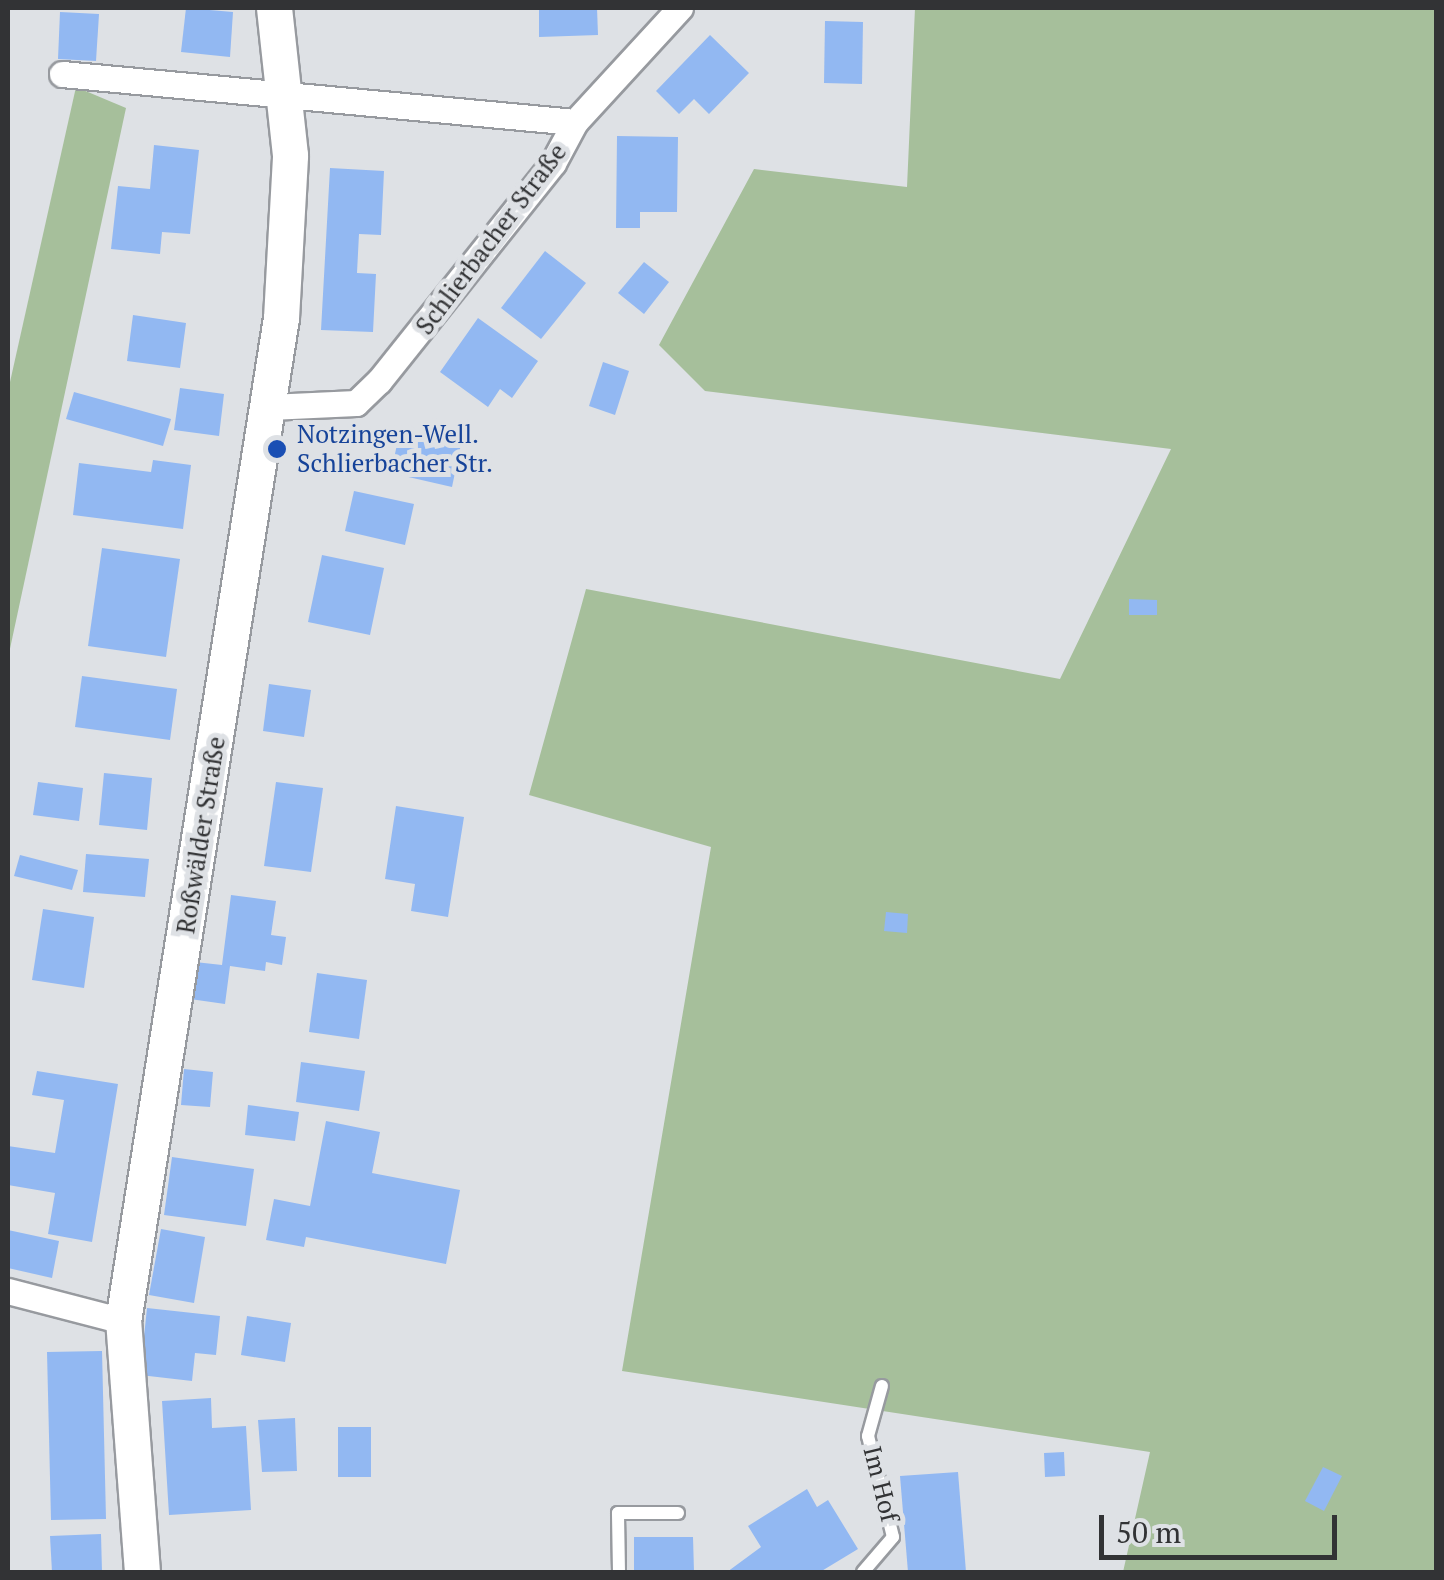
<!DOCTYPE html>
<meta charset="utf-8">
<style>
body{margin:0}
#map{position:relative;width:1444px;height:1580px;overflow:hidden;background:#dee1e5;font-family:"PT Serif",serif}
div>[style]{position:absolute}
.green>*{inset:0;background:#a6bf9b}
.building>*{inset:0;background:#92b8f2}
.roads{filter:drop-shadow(2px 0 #979a9f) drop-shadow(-2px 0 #979a9f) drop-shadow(0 2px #979a9f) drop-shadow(0 -2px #979a9f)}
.lane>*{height:12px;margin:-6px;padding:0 6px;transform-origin:6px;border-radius:6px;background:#fff}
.street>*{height:25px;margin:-12.5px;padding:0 12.5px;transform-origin:12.5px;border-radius:12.5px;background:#fff}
.secondary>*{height:35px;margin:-17.5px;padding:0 17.5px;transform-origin:17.5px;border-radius:17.5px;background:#fff}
.dots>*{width:28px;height:28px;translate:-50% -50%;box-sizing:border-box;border:5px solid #dee1e5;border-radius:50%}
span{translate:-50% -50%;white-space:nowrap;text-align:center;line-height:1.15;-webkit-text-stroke:10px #dee1e5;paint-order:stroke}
.street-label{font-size:25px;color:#323335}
.transit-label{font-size:25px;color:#164399}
.left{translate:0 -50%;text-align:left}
.frame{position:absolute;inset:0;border:10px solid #323335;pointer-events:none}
.scale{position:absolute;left:1099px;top:1515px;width:238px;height:45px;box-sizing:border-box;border:5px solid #323335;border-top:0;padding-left:12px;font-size:30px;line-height:35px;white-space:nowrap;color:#323335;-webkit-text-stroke:8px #dee1e5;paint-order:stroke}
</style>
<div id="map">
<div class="green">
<div style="clip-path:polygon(915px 8px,1436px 8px,1436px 1572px,1123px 1572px,1150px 1452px,622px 1371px,711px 847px,529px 795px,586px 589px,1060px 679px,1171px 449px,705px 391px,659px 345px,754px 169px,907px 187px)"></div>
<div style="clip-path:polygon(76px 87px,126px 108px,8px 658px,8px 391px)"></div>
</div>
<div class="building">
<div style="clip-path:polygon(186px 8px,233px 12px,230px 57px,181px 52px)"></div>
<div style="clip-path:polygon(539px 8px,597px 8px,598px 35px,539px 37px)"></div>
<div style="clip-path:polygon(60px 12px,99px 14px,96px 61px,58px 59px)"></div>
<div style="clip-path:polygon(825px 21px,863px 22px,862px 84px,824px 83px)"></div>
<div style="clip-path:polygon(710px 35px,749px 73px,709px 114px,694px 99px,679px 114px,656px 91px)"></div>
<div style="clip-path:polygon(617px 136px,678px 137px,677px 212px,640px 212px,640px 228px,616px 228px)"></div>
<div style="clip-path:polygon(154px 145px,199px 150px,190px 234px,162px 232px,160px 254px,111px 249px,118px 186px,150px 189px)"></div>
<div style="clip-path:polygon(330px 168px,384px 171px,381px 235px,359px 234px,357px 273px,376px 274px,373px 332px,321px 330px)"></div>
<div style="clip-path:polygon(545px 251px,586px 283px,541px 339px,501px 308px)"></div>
<div style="clip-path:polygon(644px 262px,669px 282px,644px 314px,618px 293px)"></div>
<div style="clip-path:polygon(133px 315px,186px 323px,180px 368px,127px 361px)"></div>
<div style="clip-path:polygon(478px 318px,538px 361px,512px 398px,500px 389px,488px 407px,440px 372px)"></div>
<div style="clip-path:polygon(603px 362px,629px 371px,615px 415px,589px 406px)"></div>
<div style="clip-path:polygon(180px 388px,224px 394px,219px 436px,174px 430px)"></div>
<div style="clip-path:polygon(74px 392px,171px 419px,163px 446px,66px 419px)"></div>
<div style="clip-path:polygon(400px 430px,461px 444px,452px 487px,391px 473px)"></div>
<div style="clip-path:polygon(153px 460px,191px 465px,183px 529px,73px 515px,79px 463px,151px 472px)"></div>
<div style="clip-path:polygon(354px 491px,414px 504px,405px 545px,345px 531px)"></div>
<div style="clip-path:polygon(102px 548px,180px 559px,166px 657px,88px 646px)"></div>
<div style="clip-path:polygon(322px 555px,384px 568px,370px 635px,308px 622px)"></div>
<div style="clip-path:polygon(1129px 599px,1157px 600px,1157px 615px,1129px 615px)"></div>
<div style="clip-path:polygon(82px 676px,177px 689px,170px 740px,75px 727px)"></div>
<div style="clip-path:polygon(269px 684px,311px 690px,304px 737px,263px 731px)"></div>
<div style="clip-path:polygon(104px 773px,152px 778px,147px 830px,99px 825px)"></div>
<div style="clip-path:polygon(38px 782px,83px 788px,79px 821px,33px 815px)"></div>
<div style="clip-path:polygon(276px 782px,323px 788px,311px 872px,264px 866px)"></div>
<div style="clip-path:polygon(396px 806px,464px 817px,448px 917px,411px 911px,415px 884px,385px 879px)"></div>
<div style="clip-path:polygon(86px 854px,149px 859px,145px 897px,83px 892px)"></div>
<div style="clip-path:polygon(20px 855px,78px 870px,72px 890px,14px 876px)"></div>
<div style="clip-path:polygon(231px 895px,276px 901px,271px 935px,286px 937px,282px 965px,266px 962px,265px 971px,230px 966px,225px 1004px,190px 999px,195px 962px,222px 965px)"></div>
<div style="clip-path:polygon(43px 909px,94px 917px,84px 988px,32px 980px)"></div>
<div style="clip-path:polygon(886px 912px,908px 914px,907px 933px,884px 931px)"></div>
<div style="clip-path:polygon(317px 973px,367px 980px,359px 1039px,309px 1032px)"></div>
<div style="clip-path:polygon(301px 1062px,365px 1071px,359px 1111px,296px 1102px)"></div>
<div style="clip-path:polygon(184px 1069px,213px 1072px,210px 1107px,181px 1105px)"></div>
<div style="clip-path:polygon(37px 1071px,118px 1084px,92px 1242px,48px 1234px,55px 1193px,8px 1185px,8px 1146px,55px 1153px,64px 1100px,32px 1095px)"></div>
<div style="clip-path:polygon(248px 1105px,299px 1112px,295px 1141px,245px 1135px)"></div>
<div style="clip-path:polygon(326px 1121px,380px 1132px,372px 1173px,460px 1190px,446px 1264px,306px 1237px,304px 1247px,266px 1240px,274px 1199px,310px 1206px)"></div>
<div style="clip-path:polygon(172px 1157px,254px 1169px,246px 1226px,164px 1215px)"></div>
<div style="clip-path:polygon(161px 1229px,205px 1237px,194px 1303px,149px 1295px)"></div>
<div style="clip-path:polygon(8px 1230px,59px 1241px,52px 1278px,8px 1268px)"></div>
<div style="clip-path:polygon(147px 1308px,220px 1316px,216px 1355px,195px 1353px,192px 1381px,140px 1375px)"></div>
<div style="clip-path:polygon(247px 1316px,291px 1323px,285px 1362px,241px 1355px)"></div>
<div style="clip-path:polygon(102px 1351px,106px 1519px,51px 1520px,47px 1352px)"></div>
<div style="clip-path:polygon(211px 1398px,212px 1428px,246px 1426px,251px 1510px,169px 1515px,162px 1401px)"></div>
<div style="clip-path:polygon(295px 1418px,297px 1471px,262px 1472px,258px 1420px)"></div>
<div style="clip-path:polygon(338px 1427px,371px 1427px,371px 1477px,338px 1477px)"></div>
<div style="clip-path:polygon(1064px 1452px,1065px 1476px,1045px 1477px,1044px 1453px)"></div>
<div style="clip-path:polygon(1323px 1467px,1342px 1476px,1324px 1511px,1305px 1501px)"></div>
<div style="clip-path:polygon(958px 1472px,966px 1572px,908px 1572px,900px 1476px)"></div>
<div style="clip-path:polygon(807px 1489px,817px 1507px,828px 1500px,858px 1549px,820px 1572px,727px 1572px,761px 1547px,748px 1526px)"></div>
<div style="clip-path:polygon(101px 1534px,102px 1572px,52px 1572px,50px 1536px)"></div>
<div style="clip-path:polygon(634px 1537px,693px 1537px,694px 1572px,634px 1572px)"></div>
</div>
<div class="roads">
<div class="lane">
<div style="left:619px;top:1572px;width:59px;rotate:-91deg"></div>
<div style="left:618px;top:1513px;width:60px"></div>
<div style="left:863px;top:1572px;width:46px;rotate:-49.4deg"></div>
<div style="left:893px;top:1537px;width:104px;rotate:-103.9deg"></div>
<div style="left:868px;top:1436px;width:52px;rotate:-74.4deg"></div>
</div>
<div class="street">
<div style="left:62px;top:74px;width:515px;rotate:5.35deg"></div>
<div style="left:269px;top:407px;width:87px;rotate:-2.6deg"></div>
<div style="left:356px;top:403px;width:32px;rotate:-44deg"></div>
<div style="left:379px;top:381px;width:279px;rotate:-51.4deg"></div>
<div style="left:553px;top:163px;width:47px;rotate:-61.8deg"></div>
<div style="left:575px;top:122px;width:155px;rotate:-47.4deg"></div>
<div style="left:8px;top:1291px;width:119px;rotate:14.6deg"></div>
</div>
<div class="secondary">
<div style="left:142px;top:1572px;width:252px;rotate:-94.3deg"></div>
<div style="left:123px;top:1321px;width:1015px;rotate:-81.05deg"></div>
<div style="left:281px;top:318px;width:163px;rotate:-86.8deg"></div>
<div style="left:290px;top:155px;width:148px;rotate:-96.2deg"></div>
</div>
</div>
<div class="dots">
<div style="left:277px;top:449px;background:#1a4fb4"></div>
</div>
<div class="street-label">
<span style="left:491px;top:239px;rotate:-53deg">Schlierbacher Straße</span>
<span style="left:201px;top:835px;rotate:-81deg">Roßwälder Straße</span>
<span style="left:881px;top:1484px;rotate:76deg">Im Hof</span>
</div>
<div class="transit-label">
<span class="left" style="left:297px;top:449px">Notzingen-Well.<br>Schlierbacher Str.</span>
</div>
<div class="frame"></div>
<div class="scale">50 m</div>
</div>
